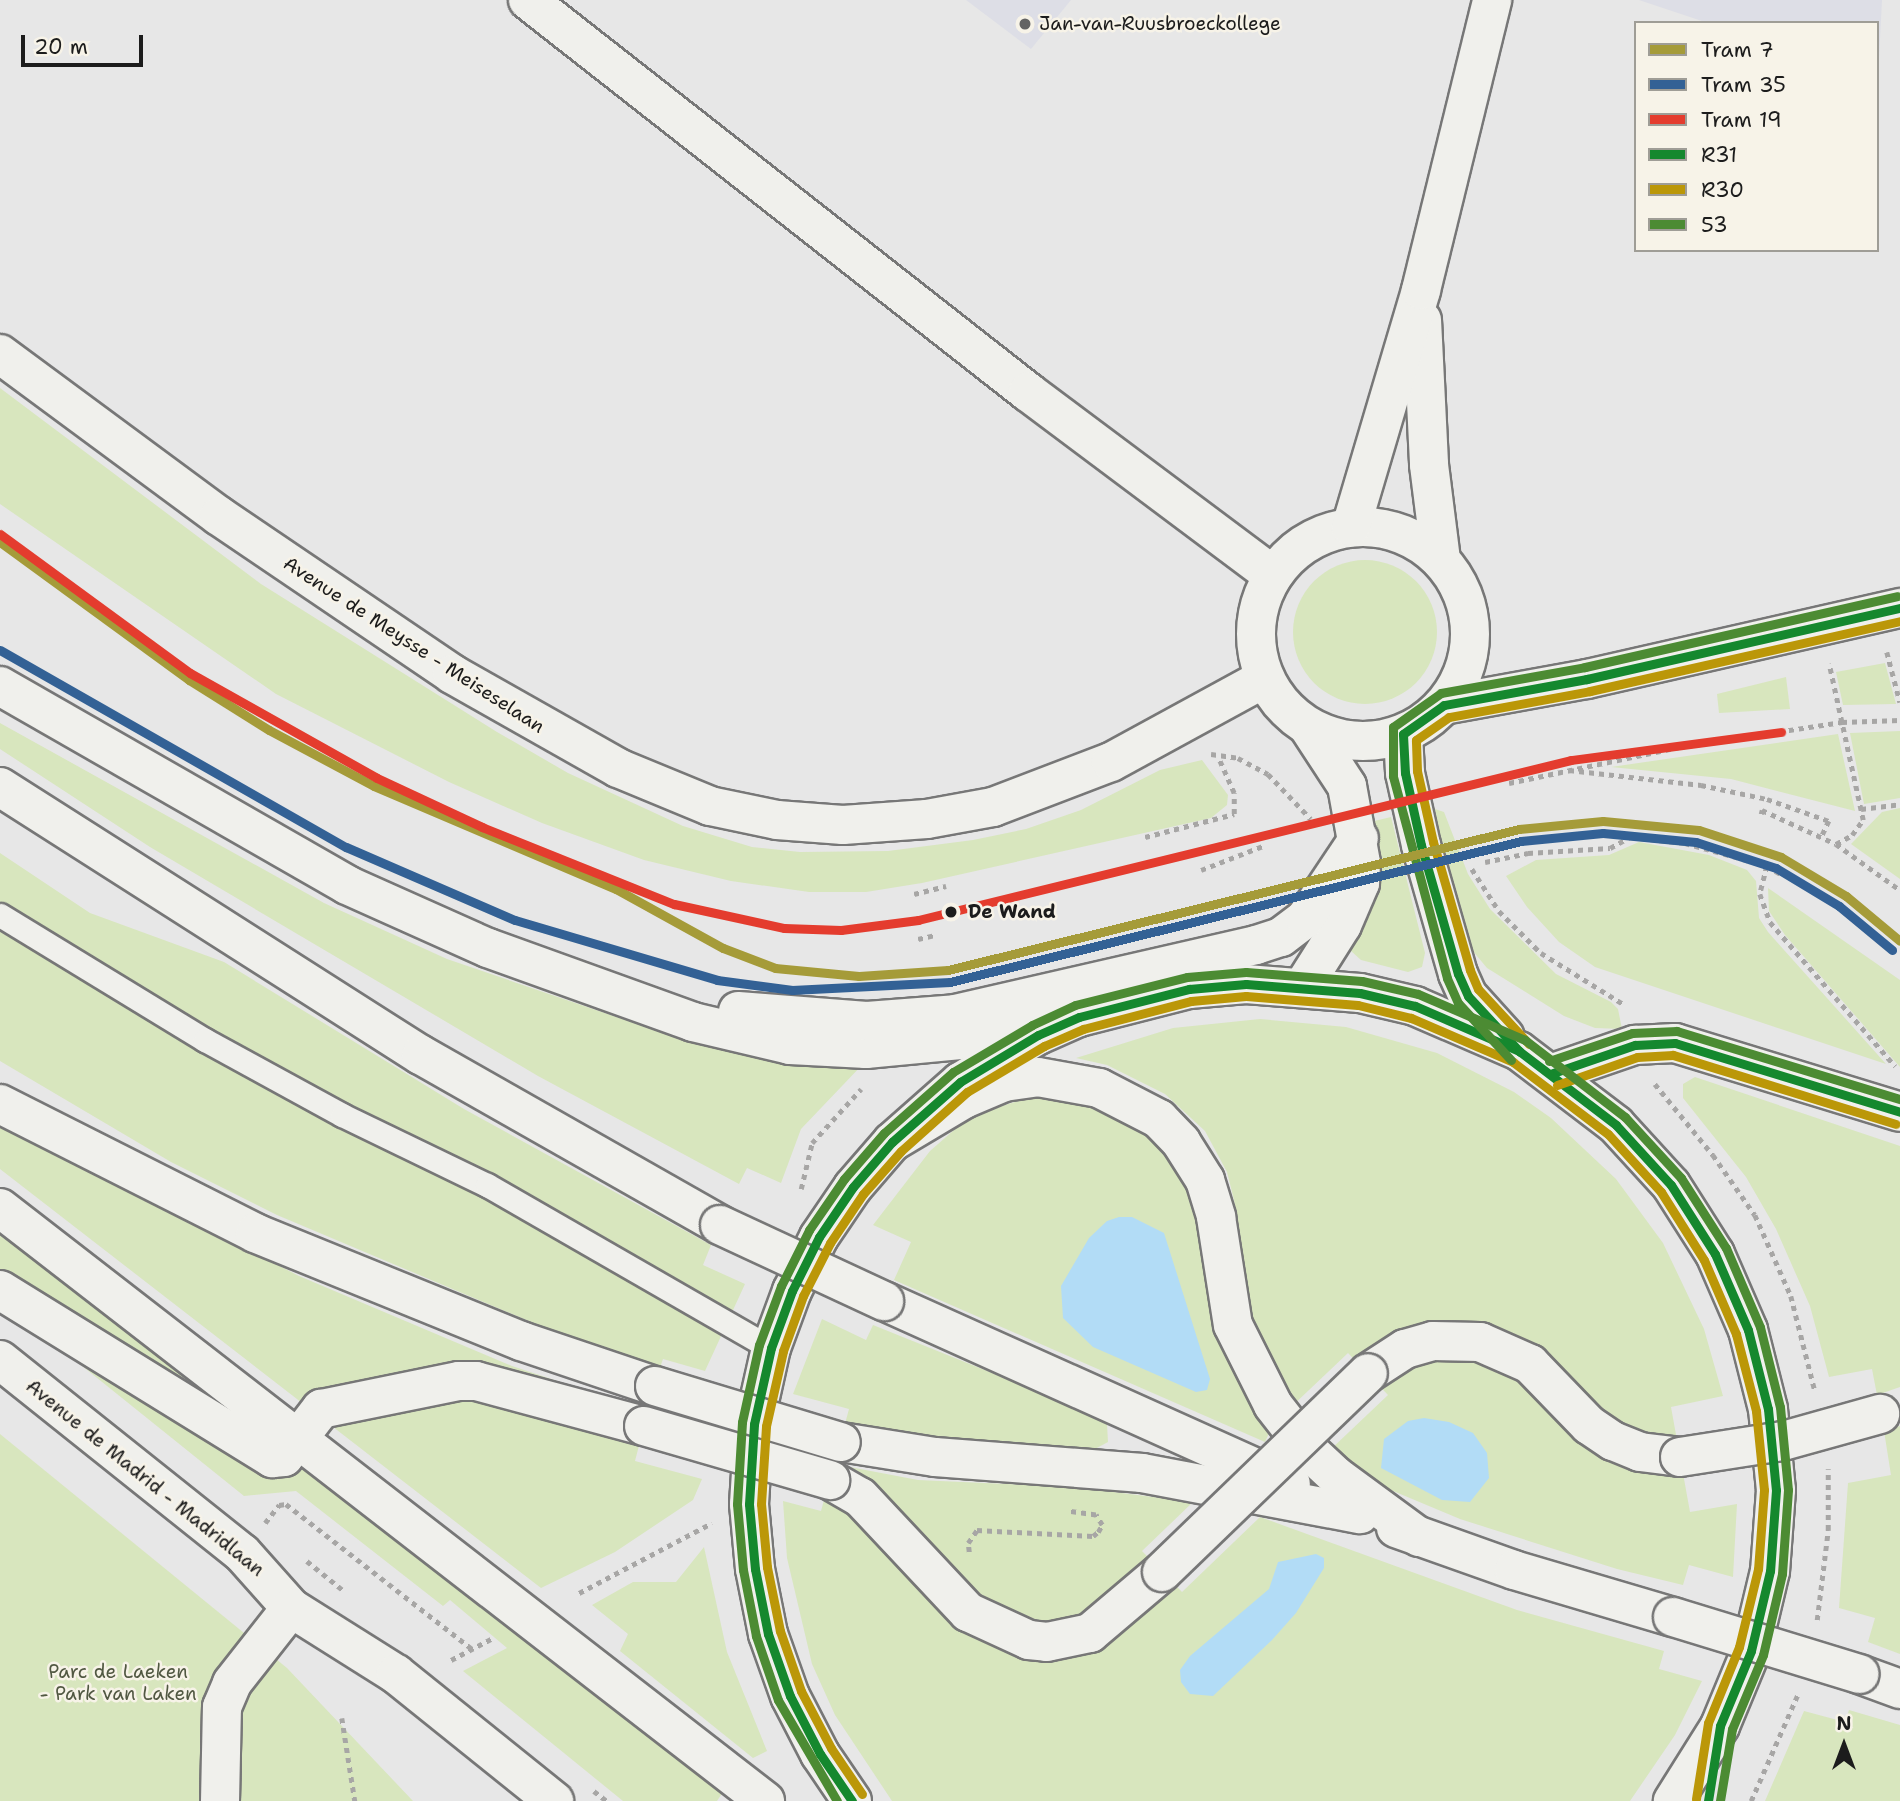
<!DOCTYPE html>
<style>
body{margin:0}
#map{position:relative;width:1900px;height:1801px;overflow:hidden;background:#e7e7e7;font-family:"Shantell Sans",sans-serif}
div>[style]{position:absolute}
.built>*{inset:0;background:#dddee6}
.green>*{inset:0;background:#d8e6be}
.round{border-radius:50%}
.water>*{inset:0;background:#b2dcf6}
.path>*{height:4.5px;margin-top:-2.25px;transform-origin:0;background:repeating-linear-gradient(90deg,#a7a6a5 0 5px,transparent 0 10px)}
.roads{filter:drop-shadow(2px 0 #777) drop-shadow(-2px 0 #777) drop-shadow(0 2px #777) drop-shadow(0 -2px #777)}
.lane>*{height:23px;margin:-11.5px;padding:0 11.5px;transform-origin:11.5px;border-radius:11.5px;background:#f0f0ec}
.street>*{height:38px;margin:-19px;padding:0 19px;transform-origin:19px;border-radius:19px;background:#f0f0ec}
.secondary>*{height:38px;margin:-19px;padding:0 19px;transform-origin:19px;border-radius:19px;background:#f0f0ec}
.secondary>.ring{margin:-19px;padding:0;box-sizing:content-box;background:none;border:38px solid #f0f0ec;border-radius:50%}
.primary>*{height:38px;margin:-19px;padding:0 19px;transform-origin:19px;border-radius:19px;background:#f0f0ec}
.highway>*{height:38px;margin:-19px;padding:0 19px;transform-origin:19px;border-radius:19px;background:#f0f0ec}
.bridges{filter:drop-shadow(2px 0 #777) drop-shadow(-2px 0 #777) drop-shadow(0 2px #777) drop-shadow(0 -2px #777)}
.street-bridge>*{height:38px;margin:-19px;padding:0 19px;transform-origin:19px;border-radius:19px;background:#f0f0ec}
.primary-bridge>*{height:38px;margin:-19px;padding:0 19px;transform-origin:19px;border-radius:19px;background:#f0f0ec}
.highway-bridge>*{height:38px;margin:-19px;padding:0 19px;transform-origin:19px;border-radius:19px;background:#f0f0ec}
.bus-1>*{height:9px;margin:-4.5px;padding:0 4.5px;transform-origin:4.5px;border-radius:4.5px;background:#15882e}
.bus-2>*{height:9px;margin:-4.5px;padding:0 4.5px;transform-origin:4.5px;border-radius:4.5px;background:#bb9708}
.bus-3>*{height:9px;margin:-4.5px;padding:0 4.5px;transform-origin:4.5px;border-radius:4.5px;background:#4c8b33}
.tram-1>*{height:9px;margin:-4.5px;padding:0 4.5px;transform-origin:4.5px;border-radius:4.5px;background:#a59b39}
.tram-2>*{height:9px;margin:-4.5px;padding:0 4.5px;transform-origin:4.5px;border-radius:4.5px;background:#336195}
.tram-3>*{height:9px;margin:-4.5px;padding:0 4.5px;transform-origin:4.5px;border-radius:4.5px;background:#e43c2e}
.dots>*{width:19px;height:19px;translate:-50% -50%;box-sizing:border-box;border:4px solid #f7f3e8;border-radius:50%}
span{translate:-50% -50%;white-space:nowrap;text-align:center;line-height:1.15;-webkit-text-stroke:5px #f7f3e8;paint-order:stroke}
.poi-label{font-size:19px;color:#1c1c1c}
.left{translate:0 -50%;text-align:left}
.street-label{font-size:19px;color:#1c1c1c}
.stop-label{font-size:19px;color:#1c1c1c;font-weight:700}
.park-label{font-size:19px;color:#515842}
.legend{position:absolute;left:1634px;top:21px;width:245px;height:231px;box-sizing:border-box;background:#f7f3e8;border:2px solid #9f9d96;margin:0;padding:9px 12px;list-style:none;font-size:21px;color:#1c1c1c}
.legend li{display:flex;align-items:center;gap:14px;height:35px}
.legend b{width:35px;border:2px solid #9f9d96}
.north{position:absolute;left:1809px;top:1710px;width:70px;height:70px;-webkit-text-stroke:5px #f7f3e8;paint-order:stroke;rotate:0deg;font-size:19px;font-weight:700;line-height:28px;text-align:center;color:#1c1c1c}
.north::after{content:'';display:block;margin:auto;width:24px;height:32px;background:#1c1c1c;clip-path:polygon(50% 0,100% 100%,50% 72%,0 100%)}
.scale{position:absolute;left:21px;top:35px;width:122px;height:32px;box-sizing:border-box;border:4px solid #1c1c1c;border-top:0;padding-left:9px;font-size:21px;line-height:24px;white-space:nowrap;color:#1c1c1c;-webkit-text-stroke:5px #f7f3e8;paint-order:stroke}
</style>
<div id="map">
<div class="built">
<div style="clip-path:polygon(966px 0,1071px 0,1031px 49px)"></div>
<div style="clip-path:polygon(1639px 0,1882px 0,1878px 79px,1877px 23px,1708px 23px)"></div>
</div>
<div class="green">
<div style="clip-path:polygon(0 388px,261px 584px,497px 732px,568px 773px,683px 826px,752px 847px,800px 852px,888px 851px,973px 840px,1026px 829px,1081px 810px,1160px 770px,1202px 760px,1228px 795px,1227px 805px,1211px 818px,922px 883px,866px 892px,809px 892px,731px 881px,644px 860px,542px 823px,449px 782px,276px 694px,0 504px)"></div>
<div class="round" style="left:1293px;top:560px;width:144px;height:144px"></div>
<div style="clip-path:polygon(1885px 663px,1896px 704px,1843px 705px,1836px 672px)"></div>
<div style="clip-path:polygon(1786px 677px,1790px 709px,1719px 713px,1717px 694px)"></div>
<div style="clip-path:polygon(0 723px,324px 903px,447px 959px,634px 1023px,761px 1051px,863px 1064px,801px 1129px,781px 1183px,747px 1168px,739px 1184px,538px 1076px,150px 847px,0 749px)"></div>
<div style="clip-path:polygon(1900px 731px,1900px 798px,1864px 804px,1850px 733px)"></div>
<div style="clip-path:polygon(1838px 734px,1855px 811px,1731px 779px,1611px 767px)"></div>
<div style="clip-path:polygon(1429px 807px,1444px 812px,1468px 874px,1490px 909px,1556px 974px,1611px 1002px,1618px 1009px,1622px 1029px,1595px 1028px,1564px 1016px,1487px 968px,1467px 944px)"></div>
<div style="clip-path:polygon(1900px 808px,1900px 879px,1851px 844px,1882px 812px)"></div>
<div style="clip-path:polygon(1391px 817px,1425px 953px,1422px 967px,1408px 972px,1361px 960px,1351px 951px,1370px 822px)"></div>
<div style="clip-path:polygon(1639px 842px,1709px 855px,1747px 870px,1756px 881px,1759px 918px,1768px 932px,1886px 1064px,1595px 967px,1559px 942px,1527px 907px,1506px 876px,1536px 860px,1609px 855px)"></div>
<div style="clip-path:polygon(0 853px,90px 913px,224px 962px,464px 1109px,711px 1245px,703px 1265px,745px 1284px,705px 1371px,663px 1359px,658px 1373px,640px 1368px,277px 1215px,171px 1162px,0 1061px)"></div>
<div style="clip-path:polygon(1768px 888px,1900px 980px,1900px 1067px,1785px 935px,1769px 911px)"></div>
<div style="clip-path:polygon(1260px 1019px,1346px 1027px,1437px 1053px,1514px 1092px,1551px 1118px,1616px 1179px,1663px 1243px,1704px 1329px,1723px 1396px,1671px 1407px,1690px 1512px,1737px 1504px,1733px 1577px,1689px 1565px,1683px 1585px,1617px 1569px,1460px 1519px,1374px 1483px,1329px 1451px,1388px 1395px,1348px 1353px,1289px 1409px,1257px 1353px,1234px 1200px,1227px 1172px,1205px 1131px,1165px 1094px,1107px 1065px,1076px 1058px,1173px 1028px)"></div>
<div style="clip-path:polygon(1695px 1077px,1900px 1146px,1900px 1387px,1877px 1395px,1872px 1369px,1829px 1377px,1810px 1306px,1776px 1229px,1746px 1177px,1683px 1098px,1683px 1084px)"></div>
<div style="clip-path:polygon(1057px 1097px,1084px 1100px,1149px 1132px,1184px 1172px,1270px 1431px,1265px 1442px,894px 1280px,911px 1242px,873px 1225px,930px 1151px,970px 1116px,1028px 1098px)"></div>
<div style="clip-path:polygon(0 1121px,299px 1276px,512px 1366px,648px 1411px,635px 1461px,702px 1479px,693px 1500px,615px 1552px,541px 1588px,0 1169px)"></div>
<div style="clip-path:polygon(0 1230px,723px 1792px,717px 1801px,623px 1801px,463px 1671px,507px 1648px,450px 1600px,443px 1606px,296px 1491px,244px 1496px,0 1300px)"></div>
<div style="clip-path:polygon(822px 1319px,866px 1340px,873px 1325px,1007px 1379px,1107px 1424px,1108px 1442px,1093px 1450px,951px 1446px,843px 1431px,849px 1409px,793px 1394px)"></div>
<div style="clip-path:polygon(1900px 1426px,1900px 1654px,1868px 1642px,1875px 1618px,1839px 1608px,1848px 1483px,1891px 1475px,1884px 1431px)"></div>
<div style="clip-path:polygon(0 1434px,287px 1668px,413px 1801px,0 1801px)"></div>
<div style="clip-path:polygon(834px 1464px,918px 1480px,1074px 1487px,1193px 1502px,1142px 1551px,1182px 1592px,1260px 1517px,1517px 1610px,1664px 1651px,1659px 1669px,1702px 1681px,1675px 1735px,1630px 1801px,892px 1801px,835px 1715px,812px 1664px,787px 1558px,783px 1501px,821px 1511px)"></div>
<div style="clip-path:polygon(704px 1547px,727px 1652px,767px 1751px,753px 1758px,620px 1651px,628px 1634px,592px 1605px,633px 1582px,676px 1582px)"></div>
<div style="clip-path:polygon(1849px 1710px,1900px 1725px,1900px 1801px,1765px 1801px,1804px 1711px,1845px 1722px)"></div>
</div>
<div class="water">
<div style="clip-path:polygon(1119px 1217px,1132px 1217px,1164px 1233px,1210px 1379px,1207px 1390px,1196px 1392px,1093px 1347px,1063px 1318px,1061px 1286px,1089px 1238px,1107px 1221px)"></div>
<div style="clip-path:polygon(1424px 1418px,1449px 1422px,1473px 1433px,1487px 1453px,1489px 1478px,1470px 1502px,1442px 1500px,1381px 1468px,1384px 1439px,1408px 1421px)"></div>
<div style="clip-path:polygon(1316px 1554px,1324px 1558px,1324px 1568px,1296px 1613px,1272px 1640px,1213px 1696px,1190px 1694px,1181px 1682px,1180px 1670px,1190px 1656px,1269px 1589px,1278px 1562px)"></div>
</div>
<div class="path">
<div style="left:1887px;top:652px;width:52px;rotate:75.4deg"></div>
<div style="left:1211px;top:754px;width:27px;rotate:8deg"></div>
<div style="left:1238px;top:758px;width:34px;rotate:28deg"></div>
<div style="left:1268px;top:774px;width:62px;rotate:46.3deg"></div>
<div style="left:1569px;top:770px;width:133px;rotate:6.5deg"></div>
<div style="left:1701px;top:785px;width:67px;rotate:12deg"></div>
<div style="left:1767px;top:799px;width:66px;rotate:19.5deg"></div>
<div style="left:1829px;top:821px;width:17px;rotate:115deg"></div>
<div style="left:1509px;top:783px;width:175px;rotate:-11.9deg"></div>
<div style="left:1680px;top:747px;width:164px;rotate:-8.8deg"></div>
<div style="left:1842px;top:722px;width:58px;rotate:-2deg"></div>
<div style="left:1861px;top:809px;width:39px;rotate:-7deg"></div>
<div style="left:1761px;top:814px;width:4px;rotate:-76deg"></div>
<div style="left:1762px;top:810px;width:81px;rotate:24.7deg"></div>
<div style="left:1836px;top:844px;width:18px;rotate:-29deg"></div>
<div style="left:1852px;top:835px;width:19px;rotate:-54deg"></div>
<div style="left:1863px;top:820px;width:160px;rotate:-102.3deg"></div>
<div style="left:1145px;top:837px;width:92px;rotate:-14.5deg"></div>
<div style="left:1234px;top:814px;width:21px;rotate:-90deg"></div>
<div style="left:1234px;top:793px;width:36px;rotate:-114deg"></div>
<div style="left:1836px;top:844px;width:79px;rotate:35.7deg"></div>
<div style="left:1743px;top:859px;width:25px;rotate:16deg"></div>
<div style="left:1767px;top:866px;width:29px;rotate:104deg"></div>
<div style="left:1760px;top:894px;width:30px;rotate:70deg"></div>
<div style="left:1770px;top:922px;width:191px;rotate:49deg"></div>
<div style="left:1485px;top:862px;width:44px;rotate:-11.8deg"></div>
<div style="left:1528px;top:853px;width:82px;rotate:-3.5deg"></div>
<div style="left:1610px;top:848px;width:23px;rotate:-29deg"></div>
<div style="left:1630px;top:837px;width:55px;rotate:6.2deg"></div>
<div style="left:1685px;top:843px;width:60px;rotate:15.4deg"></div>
<div style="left:1743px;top:859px;width:7px;rotate:-63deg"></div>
<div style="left:1767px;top:866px;width:16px;rotate:30deg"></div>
<div style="left:1472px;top:869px;width:50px;rotate:57.3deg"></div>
<div style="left:1499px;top:911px;width:59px;rotate:45deg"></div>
<div style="left:1541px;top:953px;width:99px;rotate:31.8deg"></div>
<div style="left:1201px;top:870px;width:66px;rotate:-21.2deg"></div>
<div style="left:914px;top:894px;width:33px;rotate:-14deg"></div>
<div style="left:918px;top:939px;width:17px;rotate:-13deg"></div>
<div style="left:1655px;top:1084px;width:92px;rotate:50.8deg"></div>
<div style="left:1713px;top:1155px;width:73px;rotate:55deg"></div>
<div style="left:1755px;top:1215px;width:89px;rotate:66deg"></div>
<div style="left:1791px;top:1296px;width:98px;rotate:75.8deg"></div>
<div style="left:801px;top:1189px;width:47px;rotate:-76.6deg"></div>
<div style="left:812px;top:1143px;width:73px;rotate:-47.8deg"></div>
<div style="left:265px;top:1523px;width:23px;rotate:-52deg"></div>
<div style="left:279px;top:1505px;width:7px;rotate:-8deg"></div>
<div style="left:286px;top:1504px;width:236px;rotate:37.9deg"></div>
<div style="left:969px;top:1552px;width:9px;rotate:-96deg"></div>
<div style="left:968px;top:1543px;width:16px;rotate:-55deg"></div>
<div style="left:977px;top:1530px;width:116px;rotate:3deg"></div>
<div style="left:1093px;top:1536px;width:6px;rotate:-39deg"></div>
<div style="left:1098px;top:1532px;width:8px;rotate:-60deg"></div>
<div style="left:1102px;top:1525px;width:12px;rotate:-121deg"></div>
<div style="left:1096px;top:1515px;width:29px;rotate:-172deg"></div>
<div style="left:307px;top:1561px;width:48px;rotate:39deg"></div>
<div style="left:579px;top:1593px;width:150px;rotate:-27.8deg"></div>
<div style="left:1817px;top:1620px;width:91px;rotate:-83deg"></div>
<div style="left:1828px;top:1530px;width:61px;rotate:-90deg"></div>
<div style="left:451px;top:1660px;width:45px;rotate:-27.7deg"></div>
<div style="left:342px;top:1718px;width:84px;rotate:81.1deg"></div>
<div style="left:594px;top:1791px;width:16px;rotate:38deg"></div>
<div style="left:1751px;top:1801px;width:115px;rotate:-66.3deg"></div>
</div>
<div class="roads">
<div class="lane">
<div style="left:0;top:915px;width:240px;rotate:31.4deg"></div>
<div style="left:205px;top:1040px;width:156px;rotate:28.7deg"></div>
<div style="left:342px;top:1115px;width:161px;rotate:25.8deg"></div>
<div style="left:487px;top:1185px;width:327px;rotate:29.9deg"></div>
</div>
<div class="street">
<div style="left:528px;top:0;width:635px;rotate:38.1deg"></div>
<div style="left:1028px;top:392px;width:306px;rotate:36.8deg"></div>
<div style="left:0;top:354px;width:272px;rotate:36.5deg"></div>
<div style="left:219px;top:516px;width:282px;rotate:34.1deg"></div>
<div style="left:452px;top:674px;width:191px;rotate:29.5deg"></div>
<div style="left:618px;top:768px;width:100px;rotate:22.4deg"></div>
<div style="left:710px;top:806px;width:68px;rotate:11.8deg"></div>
<div style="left:777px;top:820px;width:66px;rotate:4.3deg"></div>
<div style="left:843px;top:825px;width:84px;rotate:-4.1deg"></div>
<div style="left:927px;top:819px;width:67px;rotate:-10.3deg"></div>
<div style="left:993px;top:807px;width:126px;rotate:-20.9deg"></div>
<div style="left:1111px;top:762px;width:175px;rotate:-28.6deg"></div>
<div style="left:1553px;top:1073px;width:87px;rotate:-18.9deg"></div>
<div style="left:1635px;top:1045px;width:40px;rotate:-2.9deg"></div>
<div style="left:1675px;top:1043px;width:235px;rotate:17deg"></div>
<div style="left:0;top:1290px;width:320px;rotate:31.7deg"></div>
<div style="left:272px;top:1458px;width:12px;rotate:-5deg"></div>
<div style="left:284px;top:1457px;width:61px;rotate:-52.4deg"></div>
<div style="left:321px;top:1409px;width:141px;rotate:-11.5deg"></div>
<div style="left:459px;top:1381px;width:17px"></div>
<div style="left:476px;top:1381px;width:174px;rotate:15deg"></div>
<div style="left:0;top:1360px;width:310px;rotate:38.6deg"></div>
<div style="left:242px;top:1553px;width:74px;rotate:48.3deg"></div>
<div style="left:291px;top:1608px;width:124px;rotate:32.2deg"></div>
<div style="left:396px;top:1674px;width:203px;rotate:38.8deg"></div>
<div style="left:1368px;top:1373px;width:44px;rotate:-33deg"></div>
<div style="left:1405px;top:1349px;width:29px;rotate:-16deg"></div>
<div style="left:1433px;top:1341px;width:47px;rotate:1.2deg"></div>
<div style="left:1480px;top:1342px;width:55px;rotate:23.7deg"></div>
<div style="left:1530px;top:1364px;width:85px;rotate:46deg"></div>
<div style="left:1589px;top:1425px;width:29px;rotate:34deg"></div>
<div style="left:1613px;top:1441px;width:29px;rotate:22deg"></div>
<div style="left:1640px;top:1452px;width:40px;rotate:7.1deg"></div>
<div style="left:830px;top:1480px;width:34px;rotate:30deg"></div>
<div style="left:860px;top:1497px;width:158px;rotate:46.8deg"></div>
<div style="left:968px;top:1612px;width:67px;rotate:24.7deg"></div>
<div style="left:1029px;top:1640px;width:18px;rotate:6deg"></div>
<div style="left:1047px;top:1642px;width:44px;rotate:-11.8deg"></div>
<div style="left:1090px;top:1633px;width:94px;rotate:-40.3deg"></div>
<div style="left:220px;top:1801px;width:94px;rotate:-88.8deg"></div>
<div style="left:222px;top:1707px;width:26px;rotate:-67deg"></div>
<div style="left:232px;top:1683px;width:95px;rotate:-51.8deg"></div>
</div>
<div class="secondary">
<div style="left:1422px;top:320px;width:145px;rotate:87.2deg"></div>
<div style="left:1429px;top:465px;width:96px;rotate:82.8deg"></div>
<div class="ring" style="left:1256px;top:527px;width:176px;height:176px"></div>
<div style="left:1351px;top:527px;width:247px;rotate:-73.5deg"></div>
<div style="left:1421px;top:290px;width:299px;rotate:-76.2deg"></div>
<div style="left:1444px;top:705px;width:145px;rotate:-10.3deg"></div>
<div style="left:1587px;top:679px;width:321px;rotate:-12.8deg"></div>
<div style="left:1403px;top:734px;width:39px;rotate:87deg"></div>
<div style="left:1405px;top:773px;width:74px;rotate:77.5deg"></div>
<div style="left:1421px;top:845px;width:134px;rotate:74deg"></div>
<div style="left:1458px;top:974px;width:24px;rotate:66deg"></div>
<div style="left:1468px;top:996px;width:55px;rotate:47.9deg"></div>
<div style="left:1304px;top:985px;width:71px;rotate:-57.7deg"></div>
<div style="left:1342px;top:925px;width:46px;rotate:-66.8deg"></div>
<div style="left:1360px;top:883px;width:20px;rotate:-87deg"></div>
<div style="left:1361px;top:863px;width:78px;rotate:-100.3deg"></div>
<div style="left:1347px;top:786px;width:69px;rotate:-123.2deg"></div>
<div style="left:852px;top:1801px;width:57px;rotate:-124.2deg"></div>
<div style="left:820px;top:1754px;width:65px;rotate:-117.3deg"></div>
<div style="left:790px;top:1696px;width:66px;rotate:-109.5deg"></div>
<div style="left:768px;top:1634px;width:66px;rotate:-101.3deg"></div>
<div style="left:755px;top:1569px;width:65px;rotate:-95.3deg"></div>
<div style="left:749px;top:1504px;width:80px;rotate:-86.4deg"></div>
<div style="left:754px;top:1424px;width:78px;rotate:-77.4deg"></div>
<div style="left:771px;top:1348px;width:61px;rotate:-69.8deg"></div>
<div style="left:792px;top:1291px;width:60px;rotate:-63.4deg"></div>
<div style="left:819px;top:1237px;width:60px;rotate:-55.8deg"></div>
<div style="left:853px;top:1187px;width:60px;rotate:-49.1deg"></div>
<div style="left:892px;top:1142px;width:91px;rotate:-41.4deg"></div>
<div style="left:960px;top:1082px;width:91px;rotate:-31.1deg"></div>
<div style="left:1038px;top:1035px;width:45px;rotate:-23.7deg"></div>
<div style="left:1079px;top:1017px;width:114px;rotate:-14.3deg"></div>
<div style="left:1189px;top:989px;width:57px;rotate:-5deg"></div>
<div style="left:1246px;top:984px;width:114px;rotate:4.5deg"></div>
<div style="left:1360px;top:993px;width:57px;rotate:13.3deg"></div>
<div style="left:1415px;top:1006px;width:113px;rotate:23.4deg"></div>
<div style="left:1519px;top:1051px;width:122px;rotate:37.3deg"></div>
<div style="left:1616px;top:1125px;width:81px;rotate:47.5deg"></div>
<div style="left:1671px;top:1185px;width:82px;rotate:57.5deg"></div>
<div style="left:1715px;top:1254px;width:83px;rotate:66.5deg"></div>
<div style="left:1748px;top:1330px;width:81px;rotate:75.8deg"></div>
<div style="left:1768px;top:1409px;width:81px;rotate:84.4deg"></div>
<div style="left:1776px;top:1490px;width:81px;rotate:94.2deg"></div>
<div style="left:1770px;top:1571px;width:82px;rotate:103.4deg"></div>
<div style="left:1751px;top:1651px;width:81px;rotate:112.5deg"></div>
<div style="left:1720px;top:1726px;width:89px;rotate:122.1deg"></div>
</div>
<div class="primary">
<div style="left:892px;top:1142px;width:84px;rotate:-30.8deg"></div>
<div style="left:964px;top:1099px;width:43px;rotate:-23deg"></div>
<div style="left:1004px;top:1082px;width:34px;rotate:-8deg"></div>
<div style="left:1038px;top:1077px;width:62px;rotate:10.2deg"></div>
<div style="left:1099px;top:1088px;width:68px;rotate:27.3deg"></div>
<div style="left:1159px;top:1119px;width:32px;rotate:46deg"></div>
<div style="left:1181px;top:1142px;width:45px;rotate:57.7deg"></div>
<div style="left:1205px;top:1180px;width:39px;rotate:73deg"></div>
<div style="left:1216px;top:1217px;width:109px;rotate:81.1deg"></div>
<div style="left:1233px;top:1325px;width:89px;rotate:63.4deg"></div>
<div style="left:1273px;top:1405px;width:58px;rotate:52deg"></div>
<div style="left:1309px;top:1451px;width:37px;rotate:43deg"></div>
<div style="left:1336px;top:1476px;width:103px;rotate:36.3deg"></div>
<div style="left:1396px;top:1528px;width:125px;rotate:19.6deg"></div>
<div style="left:1514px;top:1570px;width:166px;rotate:16.5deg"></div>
<div style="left:1859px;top:1674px;width:44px;rotate:20.1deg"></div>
</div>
<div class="highway">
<div style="left:0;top:686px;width:400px;rotate:29.8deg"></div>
<div style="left:347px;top:885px;width:154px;rotate:24.1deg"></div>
<div style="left:488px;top:948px;width:218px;rotate:19.8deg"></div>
<div style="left:693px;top:1022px;width:100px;rotate:13.3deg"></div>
<div style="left:790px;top:1045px;width:76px;rotate:3deg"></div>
<div style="left:866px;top:1049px;width:118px;rotate:-5.4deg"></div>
<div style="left:983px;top:1038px;width:98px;rotate:-12.3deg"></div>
<div style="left:0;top:787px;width:499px;rotate:32.5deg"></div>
<div style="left:421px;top:1055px;width:344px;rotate:29.6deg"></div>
<div style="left:738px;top:1011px;width:129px;rotate:4.4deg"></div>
<div style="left:867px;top:1021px;width:88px;rotate:-4.5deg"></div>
<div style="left:955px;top:1014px;width:309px;rotate:-12.9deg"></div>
<div style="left:1256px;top:945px;width:26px;rotate:-18deg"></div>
<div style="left:1281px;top:937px;width:30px;rotate:-37deg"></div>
<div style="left:1305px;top:919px;width:97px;rotate:-56.3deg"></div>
<div style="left:0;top:1104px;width:286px;rotate:26.8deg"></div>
<div style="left:255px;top:1233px;width:287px;rotate:22.1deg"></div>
<div style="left:521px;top:1341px;width:141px;rotate:18.6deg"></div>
<div style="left:0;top:1208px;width:968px;rotate:37.78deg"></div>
<div style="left:884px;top:1301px;width:446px;rotate:24.2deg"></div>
<div style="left:841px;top:1442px;width:95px;rotate:9.1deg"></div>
<div style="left:935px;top:1457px;width:208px;rotate:4.4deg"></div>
<div style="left:1142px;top:1473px;width:222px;rotate:10.7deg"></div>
</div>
</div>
<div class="bridges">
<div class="street-bridge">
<div style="left:644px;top:1426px;width:194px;rotate:16.2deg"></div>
<div style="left:1680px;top:1457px;width:104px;rotate:-8.8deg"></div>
<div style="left:1783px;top:1441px;width:101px;rotate:-15.6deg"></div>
<div style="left:1162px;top:1572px;width:286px;rotate:-44deg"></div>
</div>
<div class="primary-bridge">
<div style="left:1673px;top:1617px;width:195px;rotate:17deg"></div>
</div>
<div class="highway-bridge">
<div style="left:720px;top:1225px;width:181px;rotate:24.9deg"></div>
<div style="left:655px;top:1386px;width:194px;rotate:16.8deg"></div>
</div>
</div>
<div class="bus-1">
<div style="left:1520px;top:1052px;width:76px;rotate:-132.9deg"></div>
<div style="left:1468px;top:996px;width:24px;rotate:-114deg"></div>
<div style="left:1458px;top:974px;width:134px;rotate:-106deg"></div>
<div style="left:1421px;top:845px;width:74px;rotate:-102.5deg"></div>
<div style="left:1405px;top:773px;width:39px;rotate:-93deg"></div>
<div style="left:1403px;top:734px;width:50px;rotate:-35.3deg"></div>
<div style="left:1444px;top:705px;width:145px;rotate:-10.3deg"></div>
<div style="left:1587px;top:679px;width:321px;rotate:-12.8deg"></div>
<div style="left:1553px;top:1073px;width:87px;rotate:-18.9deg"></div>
<div style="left:1635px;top:1045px;width:40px;rotate:-2.9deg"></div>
<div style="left:1675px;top:1043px;width:235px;rotate:17deg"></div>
<div style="left:852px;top:1801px;width:57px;rotate:-124.2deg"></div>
<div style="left:820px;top:1754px;width:65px;rotate:-117.3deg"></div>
<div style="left:790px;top:1696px;width:66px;rotate:-109.5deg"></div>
<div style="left:768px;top:1634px;width:66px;rotate:-101.3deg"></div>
<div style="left:755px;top:1569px;width:65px;rotate:-95.3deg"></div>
<div style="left:749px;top:1504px;width:80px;rotate:-86.4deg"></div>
<div style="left:754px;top:1424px;width:78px;rotate:-77.4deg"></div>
<div style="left:771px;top:1348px;width:61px;rotate:-69.8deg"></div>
<div style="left:792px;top:1291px;width:60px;rotate:-63.4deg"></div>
<div style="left:819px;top:1237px;width:60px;rotate:-55.8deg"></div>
<div style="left:853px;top:1187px;width:60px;rotate:-49.1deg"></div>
<div style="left:892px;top:1142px;width:91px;rotate:-41.4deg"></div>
<div style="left:960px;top:1082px;width:91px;rotate:-31.1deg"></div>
<div style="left:1038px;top:1035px;width:45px;rotate:-23.7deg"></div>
<div style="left:1079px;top:1017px;width:114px;rotate:-14.3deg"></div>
<div style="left:1189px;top:989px;width:57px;rotate:-5deg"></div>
<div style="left:1246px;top:984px;width:114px;rotate:4.5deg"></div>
<div style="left:1360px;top:993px;width:57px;rotate:13.3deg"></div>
<div style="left:1415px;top:1006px;width:113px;rotate:23.4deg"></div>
<div style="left:1519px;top:1051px;width:122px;rotate:37.3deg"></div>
<div style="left:1616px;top:1125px;width:81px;rotate:47.5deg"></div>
<div style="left:1671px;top:1185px;width:82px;rotate:57.5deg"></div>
<div style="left:1715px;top:1254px;width:83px;rotate:66.5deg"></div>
<div style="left:1748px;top:1330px;width:81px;rotate:75.8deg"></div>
<div style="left:1768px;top:1409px;width:81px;rotate:84.4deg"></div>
<div style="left:1776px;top:1490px;width:81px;rotate:94.2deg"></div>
<div style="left:1770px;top:1571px;width:82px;rotate:103.4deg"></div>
<div style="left:1751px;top:1651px;width:81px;rotate:112.5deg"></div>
<div style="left:1720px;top:1726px;width:76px;rotate:99.1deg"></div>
</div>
<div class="bus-2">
<div style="left:1529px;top:1044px;width:75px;rotate:-132.8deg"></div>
<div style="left:1478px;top:989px;width:21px;rotate:-113deg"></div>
<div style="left:1470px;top:970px;width:133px;rotate:-106.1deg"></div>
<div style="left:1433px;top:842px;width:73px;rotate:-102.7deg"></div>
<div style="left:1417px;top:771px;width:31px;rotate:-92deg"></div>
<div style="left:1416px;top:740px;width:40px;rotate:-34.9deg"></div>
<div style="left:1449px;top:717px;width:143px;rotate:-10.4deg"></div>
<div style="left:1590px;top:691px;width:318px;rotate:-12.7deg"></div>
<div style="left:1557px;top:1085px;width:85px;rotate:-19.3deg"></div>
<div style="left:1637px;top:1057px;width:36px;rotate:-3deg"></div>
<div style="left:1673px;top:1055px;width:233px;rotate:17.2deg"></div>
<div style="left:862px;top:1794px;width:55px;rotate:-124deg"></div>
<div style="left:831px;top:1748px;width:64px;rotate:-117.8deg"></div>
<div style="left:801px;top:1691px;width:64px;rotate:-109.3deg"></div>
<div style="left:780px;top:1631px;width:65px;rotate:-101.5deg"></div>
<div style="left:767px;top:1567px;width:63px;rotate:-95.4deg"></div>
<div style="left:761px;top:1504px;width:78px;rotate:-86.3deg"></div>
<div style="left:766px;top:1426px;width:77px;rotate:-77.2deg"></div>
<div style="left:783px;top:1351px;width:59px;rotate:-70deg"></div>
<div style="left:803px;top:1296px;width:59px;rotate:-63deg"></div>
<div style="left:830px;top:1243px;width:59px;rotate:-56deg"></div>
<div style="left:863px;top:1194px;width:57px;rotate:-48.5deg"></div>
<div style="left:901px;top:1151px;width:89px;rotate:-41.8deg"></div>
<div style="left:967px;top:1092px;width:90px;rotate:-30.9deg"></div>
<div style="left:1044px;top:1046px;width:43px;rotate:-23.6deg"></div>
<div style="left:1083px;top:1029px;width:112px;rotate:-14.5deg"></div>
<div style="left:1191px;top:1001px;width:55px;rotate:-5.2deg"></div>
<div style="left:1246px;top:996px;width:112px;rotate:4.6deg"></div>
<div style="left:1358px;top:1005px;width:55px;rotate:13.8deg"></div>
<div style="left:1411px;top:1018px;width:111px;rotate:23.3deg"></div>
<div style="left:1513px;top:1062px;width:119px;rotate:37.2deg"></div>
<div style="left:1608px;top:1134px;width:79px;rotate:47.6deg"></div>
<div style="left:1661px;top:1192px;width:80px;rotate:57.7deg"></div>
<div style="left:1704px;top:1260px;width:81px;rotate:66.6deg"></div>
<div style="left:1736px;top:1334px;width:80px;rotate:75.4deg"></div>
<div style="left:1756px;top:1411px;width:79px;rotate:84.2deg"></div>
<div style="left:1764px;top:1490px;width:79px;rotate:94.3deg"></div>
<div style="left:1758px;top:1569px;width:80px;rotate:103.7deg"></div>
<div style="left:1739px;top:1647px;width:82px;rotate:112.2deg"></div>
<div style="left:1708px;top:1723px;width:77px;rotate:99deg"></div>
</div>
<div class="bus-3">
<div style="left:1511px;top:1060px;width:78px;rotate:-132.9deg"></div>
<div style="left:1458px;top:1003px;width:27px;rotate:-114deg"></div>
<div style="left:1447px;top:978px;width:209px;rotate:-105deg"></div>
<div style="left:1393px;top:776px;width:49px;rotate:-90deg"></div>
<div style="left:1393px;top:727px;width:59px;rotate:-35.3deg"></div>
<div style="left:1441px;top:693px;width:146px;rotate:-10.2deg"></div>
<div style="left:1585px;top:667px;width:320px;rotate:-12.8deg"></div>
<div style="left:1549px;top:1061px;width:88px;rotate:-18.6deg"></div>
<div style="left:1632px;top:1033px;width:45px;rotate:-2.5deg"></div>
<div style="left:1677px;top:1031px;width:233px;rotate:17deg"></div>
<div style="left:837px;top:1801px;width:117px;rotate:-120.3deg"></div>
<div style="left:778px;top:1700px;width:68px;rotate:-109deg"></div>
<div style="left:756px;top:1636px;width:67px;rotate:-101.1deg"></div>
<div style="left:743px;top:1570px;width:66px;rotate:-95.2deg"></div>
<div style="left:737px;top:1504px;width:82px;rotate:-86.5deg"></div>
<div style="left:742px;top:1422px;width:79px;rotate:-77.6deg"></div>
<div style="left:759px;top:1345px;width:63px;rotate:-69.6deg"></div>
<div style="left:781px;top:1286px;width:63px;rotate:-63.4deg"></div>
<div style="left:809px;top:1230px;width:62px;rotate:-55.5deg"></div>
<div style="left:844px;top:1179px;width:61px;rotate:-49deg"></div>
<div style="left:884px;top:1133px;width:92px;rotate:-41.5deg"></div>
<div style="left:953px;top:1072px;width:92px;rotate:-30.7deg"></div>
<div style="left:1032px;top:1025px;width:47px;rotate:-24.9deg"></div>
<div style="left:1075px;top:1005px;width:115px;rotate:-14deg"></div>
<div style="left:1187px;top:977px;width:59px;rotate:-4.8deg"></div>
<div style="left:1246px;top:972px;width:116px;rotate:4.4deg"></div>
<div style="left:1362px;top:981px;width:57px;rotate:13.1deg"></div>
<div style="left:1418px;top:994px;width:116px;rotate:23.3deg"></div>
<div style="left:1525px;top:1040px;width:126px;rotate:37.6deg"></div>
<div style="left:1625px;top:1117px;width:83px;rotate:47.4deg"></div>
<div style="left:1681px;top:1178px;width:83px;rotate:57.3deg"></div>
<div style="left:1726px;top:1248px;width:86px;rotate:66.7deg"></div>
<div style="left:1760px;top:1327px;width:82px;rotate:76deg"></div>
<div style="left:1780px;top:1407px;width:83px;rotate:84.5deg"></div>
<div style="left:1788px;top:1490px;width:84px;rotate:94.1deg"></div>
<div style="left:1782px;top:1574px;width:83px;rotate:103.2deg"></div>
<div style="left:1763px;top:1655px;width:80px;rotate:112.7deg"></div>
<div style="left:1732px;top:1729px;width:73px;rotate:99.5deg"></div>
</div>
<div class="tram-1">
<div style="left:0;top:542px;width:234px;rotate:36.1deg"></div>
<div style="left:189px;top:680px;width:94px;rotate:32deg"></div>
<div style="left:269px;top:730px;width:119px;rotate:28.1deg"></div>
<div style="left:374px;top:786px;width:263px;rotate:23.1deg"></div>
<div style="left:616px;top:889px;width:122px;rotate:28.9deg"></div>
<div style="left:723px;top:948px;width:56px;rotate:21deg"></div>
<div style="left:775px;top:968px;width:84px;rotate:5.4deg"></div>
<div style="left:859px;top:976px;width:89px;rotate:-3.9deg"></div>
<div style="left:948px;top:970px;width:588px;rotate:-13.87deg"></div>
<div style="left:1519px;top:829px;width:84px;rotate:-5.4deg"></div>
<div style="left:1603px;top:821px;width:96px;rotate:5.4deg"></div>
<div style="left:1699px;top:830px;width:86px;rotate:18.2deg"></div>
<div style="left:1781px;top:857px;width:76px;rotate:31deg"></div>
<div style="left:1846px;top:896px;width:70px;rotate:39.8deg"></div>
</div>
<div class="tram-2">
<div style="left:0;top:650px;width:398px;rotate:29.7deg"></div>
<div style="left:346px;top:847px;width:184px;rotate:23.4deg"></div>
<div style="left:515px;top:920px;width:211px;rotate:16.5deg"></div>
<div style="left:717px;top:980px;width:76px;rotate:7.6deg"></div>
<div style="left:792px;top:990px;width:158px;rotate:-2.9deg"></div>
<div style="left:950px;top:982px;width:588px;rotate:-13.87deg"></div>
<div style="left:1521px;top:841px;width:82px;rotate:-5.6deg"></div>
<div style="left:1603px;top:833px;width:93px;rotate:5.5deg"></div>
<div style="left:1696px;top:842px;width:84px;rotate:18deg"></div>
<div style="left:1776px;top:868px;width:74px;rotate:31.1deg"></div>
<div style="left:1839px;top:906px;width:69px;rotate:39.7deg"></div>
</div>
<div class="tram-3">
<div style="left:0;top:534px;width:235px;rotate:36.2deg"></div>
<div style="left:190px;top:673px;width:214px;rotate:29.3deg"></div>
<div style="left:377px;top:778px;width:116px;rotate:25deg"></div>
<div style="left:482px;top:827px;width:207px;rotate:21.9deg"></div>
<div style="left:674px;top:904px;width:113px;rotate:12.3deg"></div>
<div style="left:784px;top:928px;width:57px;rotate:2deg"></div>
<div style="left:841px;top:930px;width:78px;rotate:-7.4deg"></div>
<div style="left:918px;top:920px;width:672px;rotate:-13.77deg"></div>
<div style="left:1571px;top:760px;width:212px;rotate:-7.6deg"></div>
</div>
<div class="dots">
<div style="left:1025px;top:24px;background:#636363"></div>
<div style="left:951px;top:912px;background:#1c1c1c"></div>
</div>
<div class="poi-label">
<span class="left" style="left:1039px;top:24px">Jan-van-Ruusbroeckollege</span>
</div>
<div class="street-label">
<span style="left:414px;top:645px;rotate:33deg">Avenue de Meysse - Meiseselaan</span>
<span style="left:145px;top:1478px;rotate:39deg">Avenue de Madrid - Madridlaan</span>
</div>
<div class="stop-label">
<span class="left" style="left:968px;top:912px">De Wand</span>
</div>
<div class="park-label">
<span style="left:118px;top:1683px">Parc de Laeken<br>- Park van Laken</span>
</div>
<ul class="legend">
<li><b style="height:9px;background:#a59b39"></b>Tram 7</li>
<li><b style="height:9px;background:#336195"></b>Tram 35</li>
<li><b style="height:9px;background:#e43c2e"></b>Tram 19</li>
<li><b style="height:9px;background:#15882e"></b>R31</li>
<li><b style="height:9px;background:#bb9708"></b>R30</li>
<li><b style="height:9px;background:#4c8b33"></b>53</li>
</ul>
<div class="north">N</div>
<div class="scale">20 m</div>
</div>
